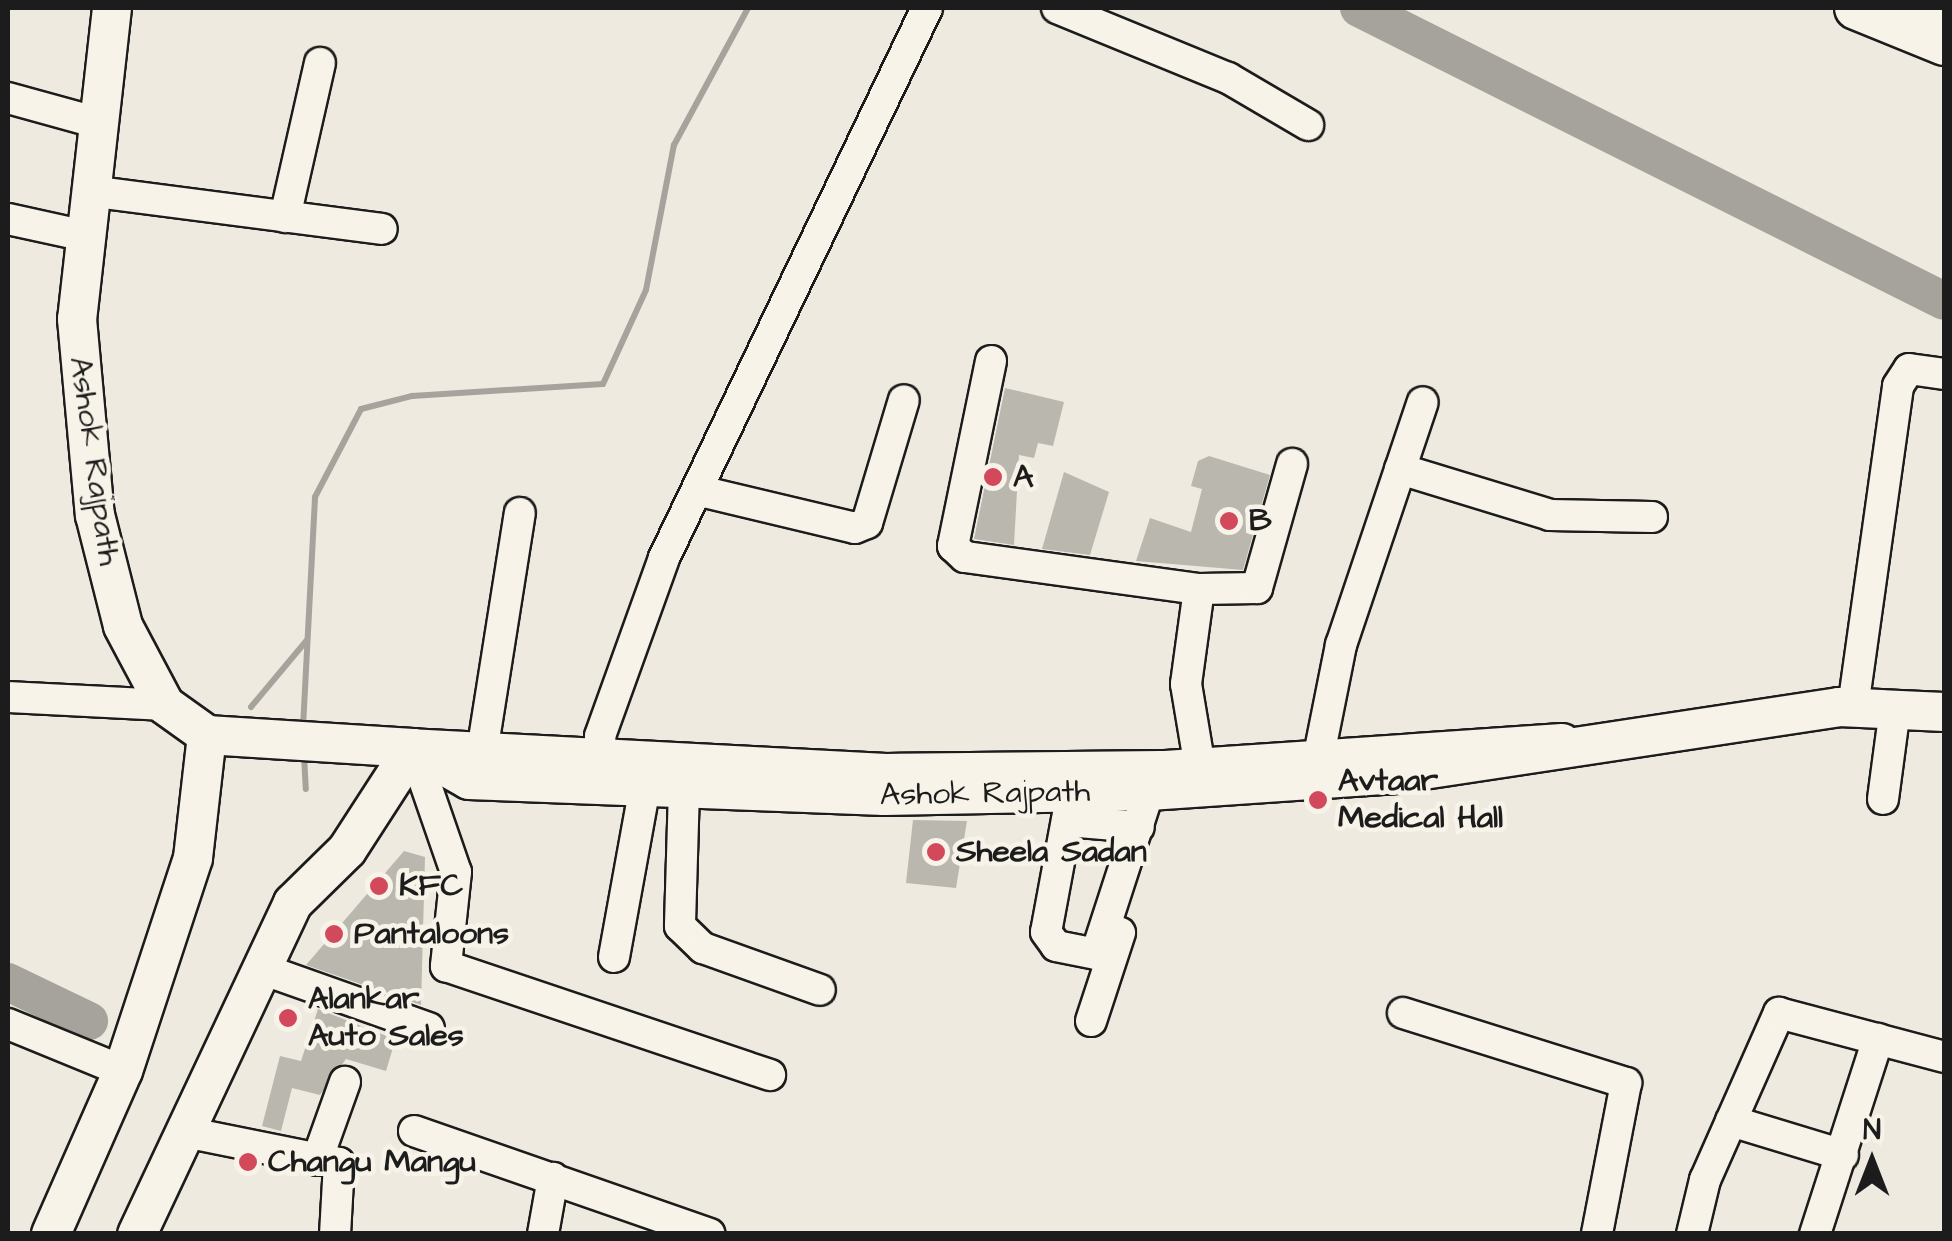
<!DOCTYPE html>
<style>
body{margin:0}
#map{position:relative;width:1952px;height:1241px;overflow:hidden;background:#eeeae0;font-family:"Architects Daughter",sans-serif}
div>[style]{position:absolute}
.stream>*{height:6px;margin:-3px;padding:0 3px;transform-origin:3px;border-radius:3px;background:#a6a39d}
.river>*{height:38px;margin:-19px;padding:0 19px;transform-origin:19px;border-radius:19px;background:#a6a39d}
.building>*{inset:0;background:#bab7af}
.roads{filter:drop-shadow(2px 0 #1c1c1c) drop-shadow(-2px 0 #1c1c1c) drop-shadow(0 2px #1c1c1c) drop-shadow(0 -2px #1c1c1c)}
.minor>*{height:30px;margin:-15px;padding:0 15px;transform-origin:15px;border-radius:15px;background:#f7f3e8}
.major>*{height:38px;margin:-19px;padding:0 19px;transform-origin:19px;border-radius:19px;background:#f7f3e8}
.highway>*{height:42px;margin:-21px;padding:0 21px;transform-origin:21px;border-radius:21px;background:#f7f3e8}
.dots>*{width:28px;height:28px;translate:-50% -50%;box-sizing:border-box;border:5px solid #f7f3e8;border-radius:50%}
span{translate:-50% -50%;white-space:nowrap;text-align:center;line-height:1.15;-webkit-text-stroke:9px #f7f3e8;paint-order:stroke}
.street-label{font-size:32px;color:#1c1c1c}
.poi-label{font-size:32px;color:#1c1c1c;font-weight:700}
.left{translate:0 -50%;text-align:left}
.frame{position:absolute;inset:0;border:10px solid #1c1c1c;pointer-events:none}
.north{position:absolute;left:1822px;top:1111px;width:100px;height:100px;-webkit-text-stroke:8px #f7f3e8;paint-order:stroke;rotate:0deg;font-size:28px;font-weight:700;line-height:40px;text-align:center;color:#1c1c1c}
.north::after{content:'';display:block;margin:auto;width:35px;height:45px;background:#1c1c1c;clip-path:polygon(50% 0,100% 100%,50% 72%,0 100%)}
</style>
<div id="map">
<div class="stream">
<div style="left:251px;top:707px;width:87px;rotate:-50.1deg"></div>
<div style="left:303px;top:727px;width:230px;rotate:-87deg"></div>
<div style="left:315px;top:497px;width:99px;rotate:-62.4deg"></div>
<div style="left:361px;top:409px;width:53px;rotate:-14.3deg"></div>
<div style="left:412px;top:396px;width:191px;rotate:-3.6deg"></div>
<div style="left:603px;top:384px;width:103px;rotate:-65.4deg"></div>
<div style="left:646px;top:290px;width:148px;rotate:-79.1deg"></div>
<div style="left:674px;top:145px;width:156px;rotate:-61.6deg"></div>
<div style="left:304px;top:755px;width:34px;rotate:87deg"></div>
</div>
<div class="river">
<div style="left:1359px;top:8px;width:654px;rotate:26.6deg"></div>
<div style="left:8px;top:982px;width:90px;rotate:25.7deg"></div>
</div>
<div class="building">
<div style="clip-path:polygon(1005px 388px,1064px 402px,1053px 446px,1038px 443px,1034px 458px,1019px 455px,1014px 545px,974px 539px)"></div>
<div style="clip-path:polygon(1209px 456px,1270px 475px,1243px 570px,1136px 561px,1150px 518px,1191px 532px,1202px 489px,1191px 486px,1198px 461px)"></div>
<div style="clip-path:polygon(1064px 472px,1109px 492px,1090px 555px,1042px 549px)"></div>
<div style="clip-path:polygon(913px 820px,967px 821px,956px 888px,906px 883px)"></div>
<div style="clip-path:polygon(404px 851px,425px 857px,421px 1005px,306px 965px)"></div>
<div style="clip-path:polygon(318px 1009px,412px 1046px,395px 1041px,386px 1071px,346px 1059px,320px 1095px,292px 1088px,281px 1131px,262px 1126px,280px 1056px,301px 1061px)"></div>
</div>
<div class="roads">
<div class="minor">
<div style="left:1057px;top:8px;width:185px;rotate:22.3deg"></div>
<div style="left:1228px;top:78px;width:93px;rotate:30.4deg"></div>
<div style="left:8px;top:98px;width:94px;rotate:15.4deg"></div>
<div style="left:97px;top:192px;width:287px;rotate:7.4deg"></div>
<div style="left:285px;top:217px;width:158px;rotate:-77.2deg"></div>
<div style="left:8px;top:219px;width:80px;rotate:12.3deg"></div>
<div style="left:991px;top:361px;width:189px;rotate:101.6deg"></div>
<div style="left:953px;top:546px;width:16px;rotate:43deg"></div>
<div style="left:965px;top:557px;width:236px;rotate:7.8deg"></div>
<div style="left:1199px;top:589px;width:96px;rotate:97.8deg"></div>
<div style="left:1186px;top:684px;width:85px;rotate:80.5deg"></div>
<div style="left:1400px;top:469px;width:157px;rotate:17deg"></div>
<div style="left:1550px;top:515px;width:102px;rotate:1.1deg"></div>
<div style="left:700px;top:491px;width:159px;rotate:13.4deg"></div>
<div style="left:855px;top:528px;width:13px;rotate:-23deg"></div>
<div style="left:867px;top:523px;width:128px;rotate:-73.3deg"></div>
<div style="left:1199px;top:589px;width:58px;rotate:-1deg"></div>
<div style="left:1257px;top:588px;width:129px;rotate:-74.2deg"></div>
<div style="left:8px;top:697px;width:157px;rotate:2.9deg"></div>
<div style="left:1853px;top:707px;width:324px;rotate:-82deg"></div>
<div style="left:1898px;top:386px;width:20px;rotate:-57deg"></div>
<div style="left:1909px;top:369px;width:35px;rotate:8deg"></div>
<div style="left:413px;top:748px;width:131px;rotate:70.9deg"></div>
<div style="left:456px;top:872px;width:95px;rotate:96.1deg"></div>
<div style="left:446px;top:966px;width:342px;rotate:18.6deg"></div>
<div style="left:482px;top:752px;width:242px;rotate:-81deg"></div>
<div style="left:601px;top:759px;width:23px;rotate:-92deg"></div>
<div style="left:600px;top:736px;width:189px;rotate:-70.2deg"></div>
<div style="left:664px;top:558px;width:610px;rotate:-64.44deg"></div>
<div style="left:1314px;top:780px;width:138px;rotate:-78.7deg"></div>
<div style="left:1341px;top:645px;width:256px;rotate:-71.4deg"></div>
<div style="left:684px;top:789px;width:137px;rotate:91.7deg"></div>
<div style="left:680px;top:926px;width:32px;rotate:44deg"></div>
<div style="left:703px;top:948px;width:124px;rotate:19.7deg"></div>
<div style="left:1072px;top:792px;width:142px;rotate:100.5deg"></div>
<div style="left:1046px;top:932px;width:17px;rotate:54deg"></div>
<div style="left:1056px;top:946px;width:41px;rotate:11.3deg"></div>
<div style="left:1096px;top:954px;width:171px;rotate:-72deg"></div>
<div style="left:1883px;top:799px;width:91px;rotate:-82.4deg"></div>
<div style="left:1067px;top:821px;width:72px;rotate:4.8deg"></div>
<div style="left:614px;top:957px;width:173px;rotate:-79.7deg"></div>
<div style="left:262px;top:969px;width:177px;rotate:19.5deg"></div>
<div style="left:1403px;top:1013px;width:234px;rotate:17.4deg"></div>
<div style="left:1626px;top:1083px;width:154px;rotate:100.9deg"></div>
<div style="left:1091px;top:1021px;width:93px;rotate:-71.8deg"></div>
<div style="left:8px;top:1024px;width:124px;rotate:22.2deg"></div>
<div style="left:1731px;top:1121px;width:117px;rotate:16.9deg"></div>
<div style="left:414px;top:1131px;width:313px;rotate:19.2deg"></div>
<div style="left:185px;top:1132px;width:157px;rotate:11.4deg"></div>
<div style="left:339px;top:1163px;width:71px;rotate:93.2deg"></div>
<div style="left:317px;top:1160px;width:83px;rotate:-70.3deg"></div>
<div style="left:543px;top:1234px;width:57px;rotate:-79.9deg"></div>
<div style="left:1692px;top:1234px;width:56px;rotate:-76.5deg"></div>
<div style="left:1705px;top:1180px;width:183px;rotate:-66.1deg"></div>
<div style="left:1779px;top:1013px;width:171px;rotate:14.9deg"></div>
<div style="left:1815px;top:1234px;width:205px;rotate:-72.1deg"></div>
</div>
<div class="major">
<div style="left:112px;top:8px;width:313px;rotate:96.4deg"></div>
<div style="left:77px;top:319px;width:197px;rotate:84.8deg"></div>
<div style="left:95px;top:515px;width:114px;rotate:75.8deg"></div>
<div style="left:123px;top:626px;width:89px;rotate:62deg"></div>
<div style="left:165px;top:705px;width:52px;rotate:35.5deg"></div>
<div style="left:207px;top:735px;width:206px;rotate:3.6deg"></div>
<div style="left:413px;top:748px;width:121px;rotate:122.9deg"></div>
<div style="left:347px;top:850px;width:76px;rotate:135.5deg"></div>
<div style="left:293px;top:903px;width:366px;rotate:115.2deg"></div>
<div style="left:1562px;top:743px;width:401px;rotate:176.1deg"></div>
<div style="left:1162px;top:770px;width:276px;rotate:179.4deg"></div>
<div style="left:886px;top:773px;width:474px;rotate:-177deg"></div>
<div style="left:413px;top:748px;width:64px;rotate:29.7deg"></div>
<div style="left:469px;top:780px;width:415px;rotate:2.2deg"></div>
<div style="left:884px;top:796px;width:265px;rotate:-1.1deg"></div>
<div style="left:1149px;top:791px;width:249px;rotate:-3.9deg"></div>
<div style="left:1397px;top:774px;width:447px;rotate:-8.6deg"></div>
<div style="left:1839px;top:707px;width:105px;rotate:2.7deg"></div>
<div style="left:51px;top:1234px;width:178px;rotate:-66.2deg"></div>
<div style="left:123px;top:1071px;width:224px;rotate:-71.8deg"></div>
<div style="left:193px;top:858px;width:124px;rotate:-83.5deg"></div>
</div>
<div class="highway">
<div style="left:1856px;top:8px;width:95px;rotate:22.2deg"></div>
<div style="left:1936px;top:8px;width:9px;rotate:21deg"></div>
</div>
</div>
<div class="dots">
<div style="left:993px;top:477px;background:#d1495b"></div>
<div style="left:1229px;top:521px;background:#d1495b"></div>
<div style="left:1318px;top:800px;background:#d1495b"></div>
<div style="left:936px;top:852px;background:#d1495b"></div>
<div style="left:379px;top:886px;background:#d1495b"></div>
<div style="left:334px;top:934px;background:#d1495b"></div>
<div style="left:288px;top:1018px;background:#d1495b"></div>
<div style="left:248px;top:1162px;background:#d1495b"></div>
</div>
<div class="street-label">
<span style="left:94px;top:461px;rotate:82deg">Ashok Rajpath</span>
<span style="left:985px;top:794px;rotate:-1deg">Ashok Rajpath</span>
</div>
<div class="poi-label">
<span class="left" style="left:1013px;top:477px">A</span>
<span class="left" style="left:1249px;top:521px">B</span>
<span class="left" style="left:1338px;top:800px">Avtaar<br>Medical Hall</span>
<span class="left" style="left:956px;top:852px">Sheela Sadan</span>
<span class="left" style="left:399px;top:886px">KFC</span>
<span class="left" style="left:354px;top:934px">Pantaloons</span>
<span class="left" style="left:308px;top:1018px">Alankar<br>Auto Sales</span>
<span class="left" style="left:268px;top:1162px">Changu Mangu</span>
</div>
<div class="frame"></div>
<div class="north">N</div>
</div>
